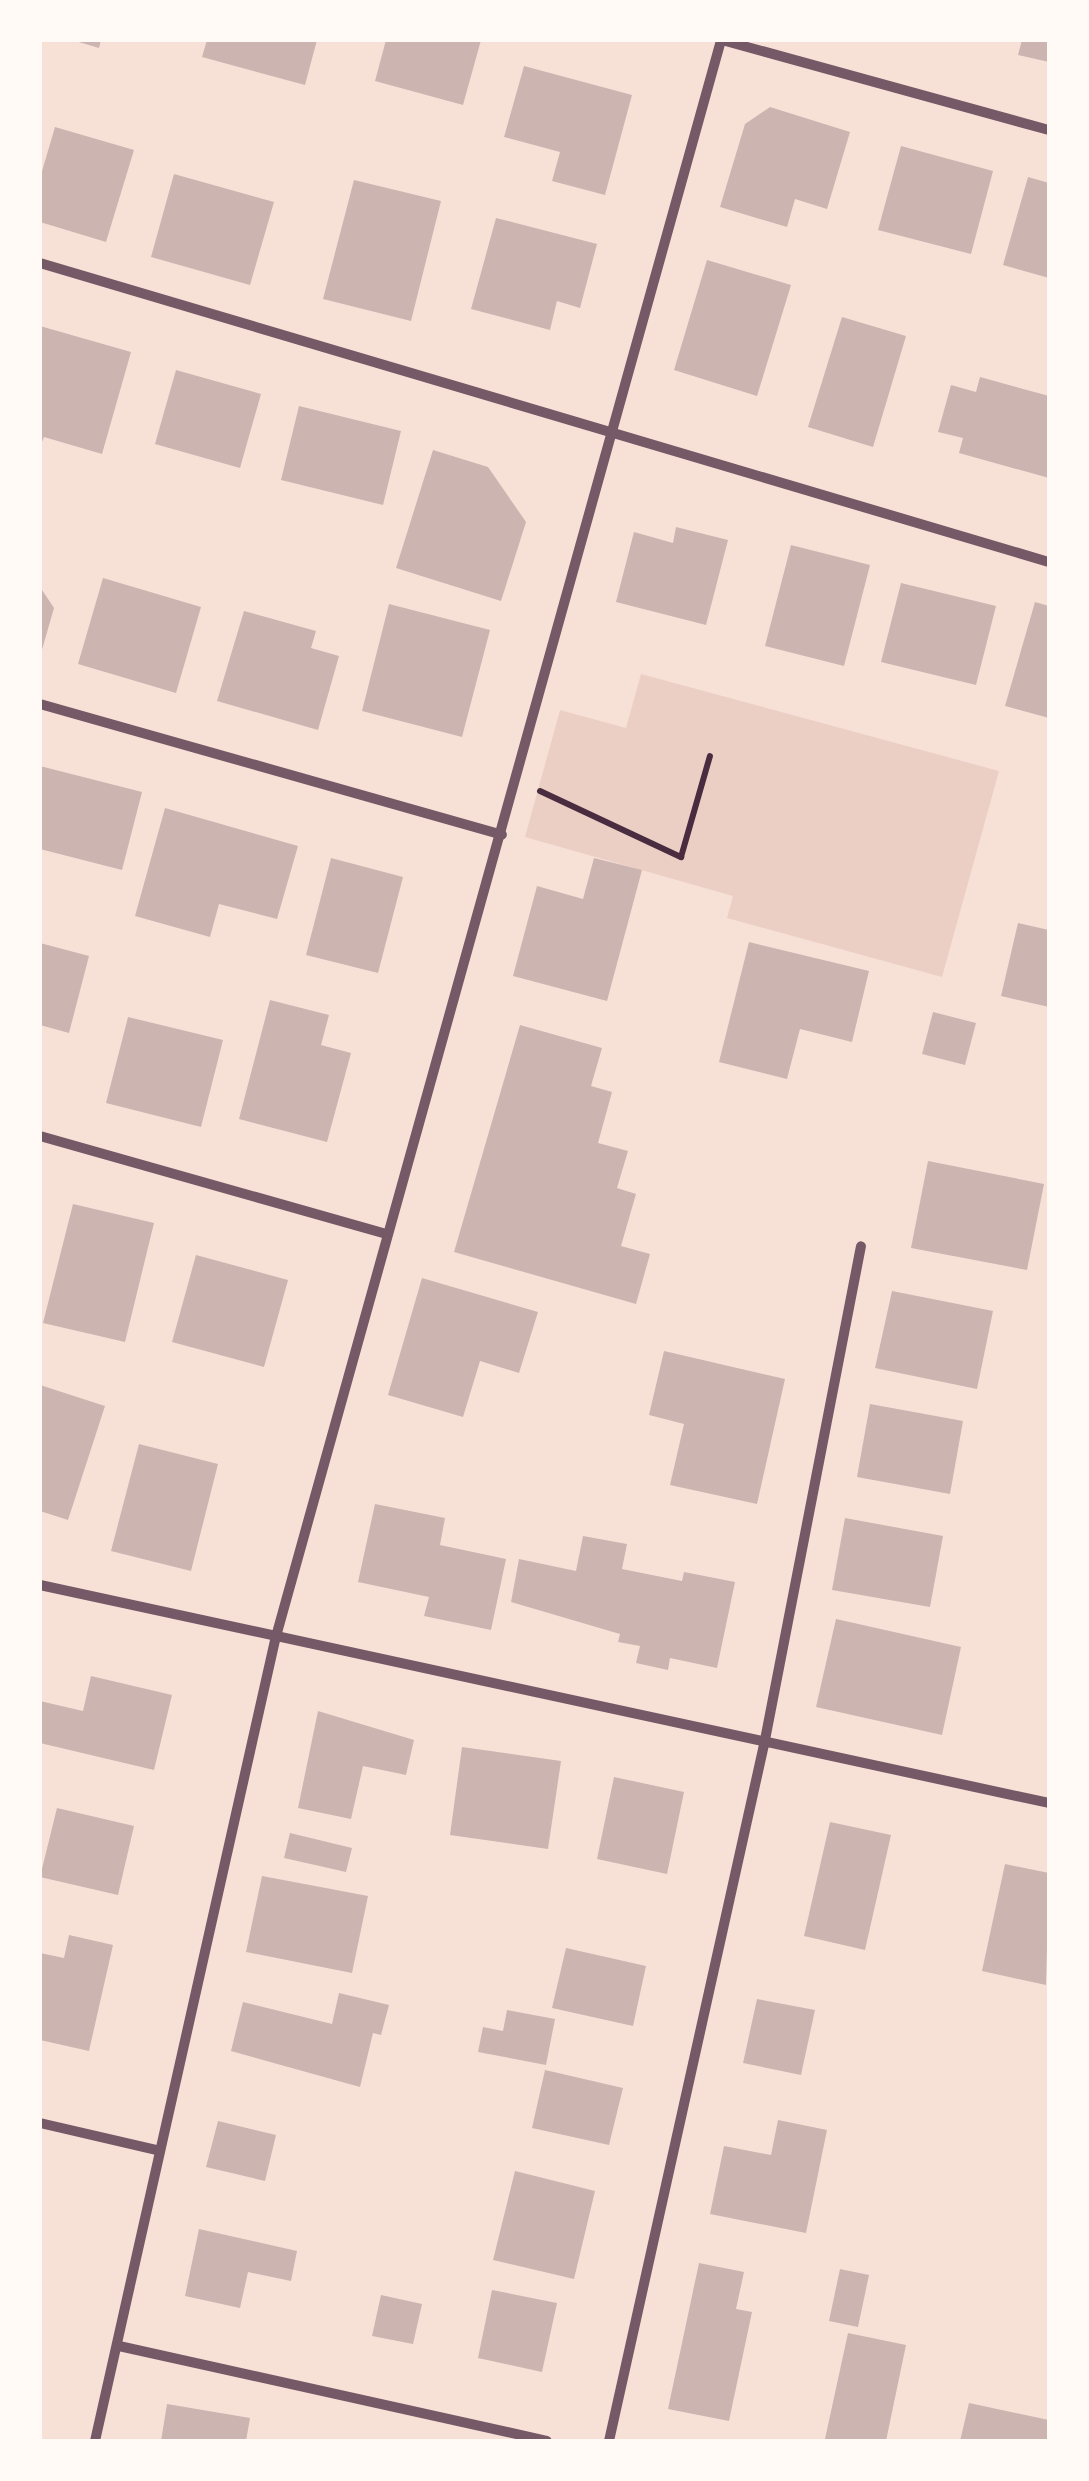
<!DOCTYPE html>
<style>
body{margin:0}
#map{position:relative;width:1089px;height:2481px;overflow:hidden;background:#f7e1d7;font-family:"PT Sans Narrow",sans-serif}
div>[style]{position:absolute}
.green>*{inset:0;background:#ebcfc5}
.building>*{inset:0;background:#ccb4b1}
.path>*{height:6px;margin:-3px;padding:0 3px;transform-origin:3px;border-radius:3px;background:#4a2c40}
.minor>*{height:10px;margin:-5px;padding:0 5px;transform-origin:5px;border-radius:5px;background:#755966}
span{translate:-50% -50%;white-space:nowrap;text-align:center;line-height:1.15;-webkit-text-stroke:8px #fffaf5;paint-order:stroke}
.frame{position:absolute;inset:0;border:42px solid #fffaf5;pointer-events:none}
</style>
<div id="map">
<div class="green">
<div style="clip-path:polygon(641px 674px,999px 771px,942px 977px,727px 918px,733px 896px,525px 837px,560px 710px,626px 728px)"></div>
</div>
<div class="building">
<div style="clip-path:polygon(72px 40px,101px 40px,99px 48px)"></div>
<div style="clip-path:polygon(207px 40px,317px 40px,305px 85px,202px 57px)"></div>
<div style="clip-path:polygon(386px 40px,481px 40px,463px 105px,375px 81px)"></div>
<div style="clip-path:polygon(1022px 40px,1049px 40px,1049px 62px,1018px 55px)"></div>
<div style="clip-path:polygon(524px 66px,632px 95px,605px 195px,552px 181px,560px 152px,504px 137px)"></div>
<div style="clip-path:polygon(770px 107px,850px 132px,827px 209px,795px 199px,787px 227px,720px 207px,745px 124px)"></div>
<div style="clip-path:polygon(55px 127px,134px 150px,106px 242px,40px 222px,40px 178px)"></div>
<div style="clip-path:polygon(901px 146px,993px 171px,971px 254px,878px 230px)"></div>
<div style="clip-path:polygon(174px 174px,274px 202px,250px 285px,151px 257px)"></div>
<div style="clip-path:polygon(1028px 177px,1049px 183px,1049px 278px,1003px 265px)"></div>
<div style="clip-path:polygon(354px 180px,441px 201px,411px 321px,323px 299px)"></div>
<div style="clip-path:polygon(496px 218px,597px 244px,580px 308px,557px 301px,550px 330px,471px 309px)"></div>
<div style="clip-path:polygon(707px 260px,791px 285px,757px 396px,674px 370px)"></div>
<div style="clip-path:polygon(842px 317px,906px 336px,873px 447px,808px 427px)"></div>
<div style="clip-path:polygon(40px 326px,131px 352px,102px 454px,44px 437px,40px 447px)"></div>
<div style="clip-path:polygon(176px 370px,261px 394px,240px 468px,155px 444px)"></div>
<div style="clip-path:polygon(980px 377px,1049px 396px,1049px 478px,959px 453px,963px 438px,938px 432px,951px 385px,976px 392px)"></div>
<div style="clip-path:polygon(299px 406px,401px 431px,383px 505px,281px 480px)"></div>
<div style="clip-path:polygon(433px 450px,488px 467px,526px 522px,501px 601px,396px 568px)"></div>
<div style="clip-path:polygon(676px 527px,728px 540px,706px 625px,616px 602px,634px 532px,673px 543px)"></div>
<div style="clip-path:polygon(791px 545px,870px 565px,844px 666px,765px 646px)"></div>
<div style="clip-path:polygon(103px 578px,201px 607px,176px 693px,78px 664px)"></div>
<div style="clip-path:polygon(901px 583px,996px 606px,976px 685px,881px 662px)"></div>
<div style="clip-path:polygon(40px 587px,54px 608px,41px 653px,40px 653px)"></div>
<div style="clip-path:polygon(1035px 602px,1049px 606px,1049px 718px,1005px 706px)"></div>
<div style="clip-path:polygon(389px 604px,490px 630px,462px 737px,362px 711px)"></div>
<div style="clip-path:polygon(244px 611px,316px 631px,311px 648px,339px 656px,318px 730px,217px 701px)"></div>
<div style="clip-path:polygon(40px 766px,142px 792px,122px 870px,40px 849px)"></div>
<div style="clip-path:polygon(165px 808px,298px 846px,277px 919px,219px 904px,210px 937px,135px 916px)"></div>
<div style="clip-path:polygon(331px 858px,403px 877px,378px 973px,306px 955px)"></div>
<div style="clip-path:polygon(594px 858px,642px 870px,607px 1001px,513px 976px,537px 886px,583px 899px)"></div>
<div style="clip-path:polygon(1018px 923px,1049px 930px,1049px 1007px,1001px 996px)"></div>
<div style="clip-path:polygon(749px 942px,869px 971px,852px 1042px,800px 1029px,787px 1079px,719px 1062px)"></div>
<div style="clip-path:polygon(40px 943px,89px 956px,69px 1033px,40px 1025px)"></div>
<div style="clip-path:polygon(270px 1000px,329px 1015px,321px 1045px,351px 1053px,327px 1142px,239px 1119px)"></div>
<div style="clip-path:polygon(933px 1012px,976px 1023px,965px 1065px,922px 1054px)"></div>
<div style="clip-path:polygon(128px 1017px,223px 1040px,201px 1127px,106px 1103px)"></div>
<div style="clip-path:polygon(520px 1025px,602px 1048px,591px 1086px,612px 1092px,598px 1143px,628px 1151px,617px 1188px,636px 1194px,621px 1246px,650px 1254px,636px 1304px,454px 1252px)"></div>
<div style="clip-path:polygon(928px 1161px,1044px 1184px,1027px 1270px,911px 1248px)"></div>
<div style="clip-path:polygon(73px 1204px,154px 1223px,125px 1342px,43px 1323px)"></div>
<div style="clip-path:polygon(196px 1255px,288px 1280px,264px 1367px,172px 1342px)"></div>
<div style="clip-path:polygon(422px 1278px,538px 1312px,519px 1373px,480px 1361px,463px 1417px,388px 1395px)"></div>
<div style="clip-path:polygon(892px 1291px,993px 1311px,977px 1389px,875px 1368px)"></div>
<div style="clip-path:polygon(664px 1351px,785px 1379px,757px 1504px,670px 1485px,684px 1424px,649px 1415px)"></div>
<div style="clip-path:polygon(40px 1385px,105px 1406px,68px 1520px,40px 1511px)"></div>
<div style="clip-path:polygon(870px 1404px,963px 1421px,950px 1494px,857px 1477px)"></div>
<div style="clip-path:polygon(139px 1444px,218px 1464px,191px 1571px,111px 1551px)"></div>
<div style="clip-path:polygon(375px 1504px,445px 1518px,440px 1545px,506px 1559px,491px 1630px,424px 1616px,429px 1597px,358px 1582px)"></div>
<div style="clip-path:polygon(845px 1518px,943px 1536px,930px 1607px,832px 1590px)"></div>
<div style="clip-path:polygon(583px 1536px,627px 1544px,622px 1569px,682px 1581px,684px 1572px,735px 1582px,717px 1668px,670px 1658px,668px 1670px,636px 1663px,640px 1646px,618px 1642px,620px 1634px,511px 1602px,519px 1559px,576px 1571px)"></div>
<div style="clip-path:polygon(836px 1619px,961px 1647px,942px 1735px,816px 1707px)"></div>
<div style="clip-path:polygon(91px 1676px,172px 1695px,154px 1770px,40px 1743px,40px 1701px,83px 1711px)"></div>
<div style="clip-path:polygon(318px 1711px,414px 1740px,406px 1775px,363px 1766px,351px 1819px,298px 1808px)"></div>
<div style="clip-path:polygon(462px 1747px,561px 1761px,548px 1849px,450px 1835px)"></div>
<div style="clip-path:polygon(614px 1777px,684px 1792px,667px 1874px,597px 1859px)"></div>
<div style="clip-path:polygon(57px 1808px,134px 1826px,118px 1895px,40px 1877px)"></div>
<div style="clip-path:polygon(830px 1822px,891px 1835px,865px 1950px,804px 1936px)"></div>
<div style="clip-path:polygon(290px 1833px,352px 1848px,346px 1872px,284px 1858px)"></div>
<div style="clip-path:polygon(1005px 1864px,1049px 1873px,1046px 1985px,982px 1971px)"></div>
<div style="clip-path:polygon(262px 1876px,368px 1896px,352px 1973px,246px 1952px)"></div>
<div style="clip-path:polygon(69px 1935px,113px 1945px,89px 2051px,40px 2040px,40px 1953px,64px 1958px)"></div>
<div style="clip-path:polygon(566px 1948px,646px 1966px,633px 2026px,552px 2008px)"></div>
<div style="clip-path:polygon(339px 1993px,389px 2005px,381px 2035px,373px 2033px,360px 2087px,231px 2051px,243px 2002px,332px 2024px)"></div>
<div style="clip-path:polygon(757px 1999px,815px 2010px,801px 2075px,743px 2063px)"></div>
<div style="clip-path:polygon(507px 2010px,555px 2019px,546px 2065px,478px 2052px,483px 2027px,503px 2031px)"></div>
<div style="clip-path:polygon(545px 2070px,623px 2088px,609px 2145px,532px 2128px)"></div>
<div style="clip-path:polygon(778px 2120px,827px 2130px,806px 2233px,710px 2214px,724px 2146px,771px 2155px)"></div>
<div style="clip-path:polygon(218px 2121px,276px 2135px,265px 2181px,206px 2167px)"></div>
<div style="clip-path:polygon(515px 2171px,595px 2191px,574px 2279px,493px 2260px)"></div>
<div style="clip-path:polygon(199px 2229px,297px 2251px,291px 2281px,248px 2272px,240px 2308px,185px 2296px)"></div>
<div style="clip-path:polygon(699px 2263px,744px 2272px,736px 2309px,752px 2312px,729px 2421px,668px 2409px)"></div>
<div style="clip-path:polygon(840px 2269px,869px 2275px,858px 2327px,829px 2321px)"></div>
<div style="clip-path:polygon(492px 2290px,557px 2303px,542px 2372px,478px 2358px)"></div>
<div style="clip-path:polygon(381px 2295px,422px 2304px,413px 2344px,372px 2336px)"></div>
<div style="clip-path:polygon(848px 2333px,906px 2345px,886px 2441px,825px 2439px)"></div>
<div style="clip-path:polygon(969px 2403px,1049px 2420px,1049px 2441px,960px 2441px)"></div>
<div style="clip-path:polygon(167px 2404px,250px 2418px,246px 2441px,161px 2441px)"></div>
</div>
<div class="path">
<div style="left:540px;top:791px;width:156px;rotate:25.1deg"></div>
<div style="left:681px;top:857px;width:105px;rotate:-74deg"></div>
</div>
<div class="minor">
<div style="left:722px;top:40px;width:339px;rotate:15.4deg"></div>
<div style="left:40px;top:263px;width:1052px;rotate:16.51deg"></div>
<div style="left:40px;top:704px;width:480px;rotate:15.8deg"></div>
<div style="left:40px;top:1136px;width:360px;rotate:15.8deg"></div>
<div style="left:40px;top:1585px;width:1032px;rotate:12.19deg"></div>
<div style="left:40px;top:2123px;width:119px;rotate:13.1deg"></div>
<div style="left:119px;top:2346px;width:438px;rotate:12.5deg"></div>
<div style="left:95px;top:2441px;width:821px;rotate:-77.33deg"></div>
<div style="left:275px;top:1640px;width:1661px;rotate:-74.42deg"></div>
<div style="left:609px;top:2441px;width:713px;rotate:-77.45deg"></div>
<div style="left:764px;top:1745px;width:508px;rotate:-79deg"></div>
</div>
<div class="frame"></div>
</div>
